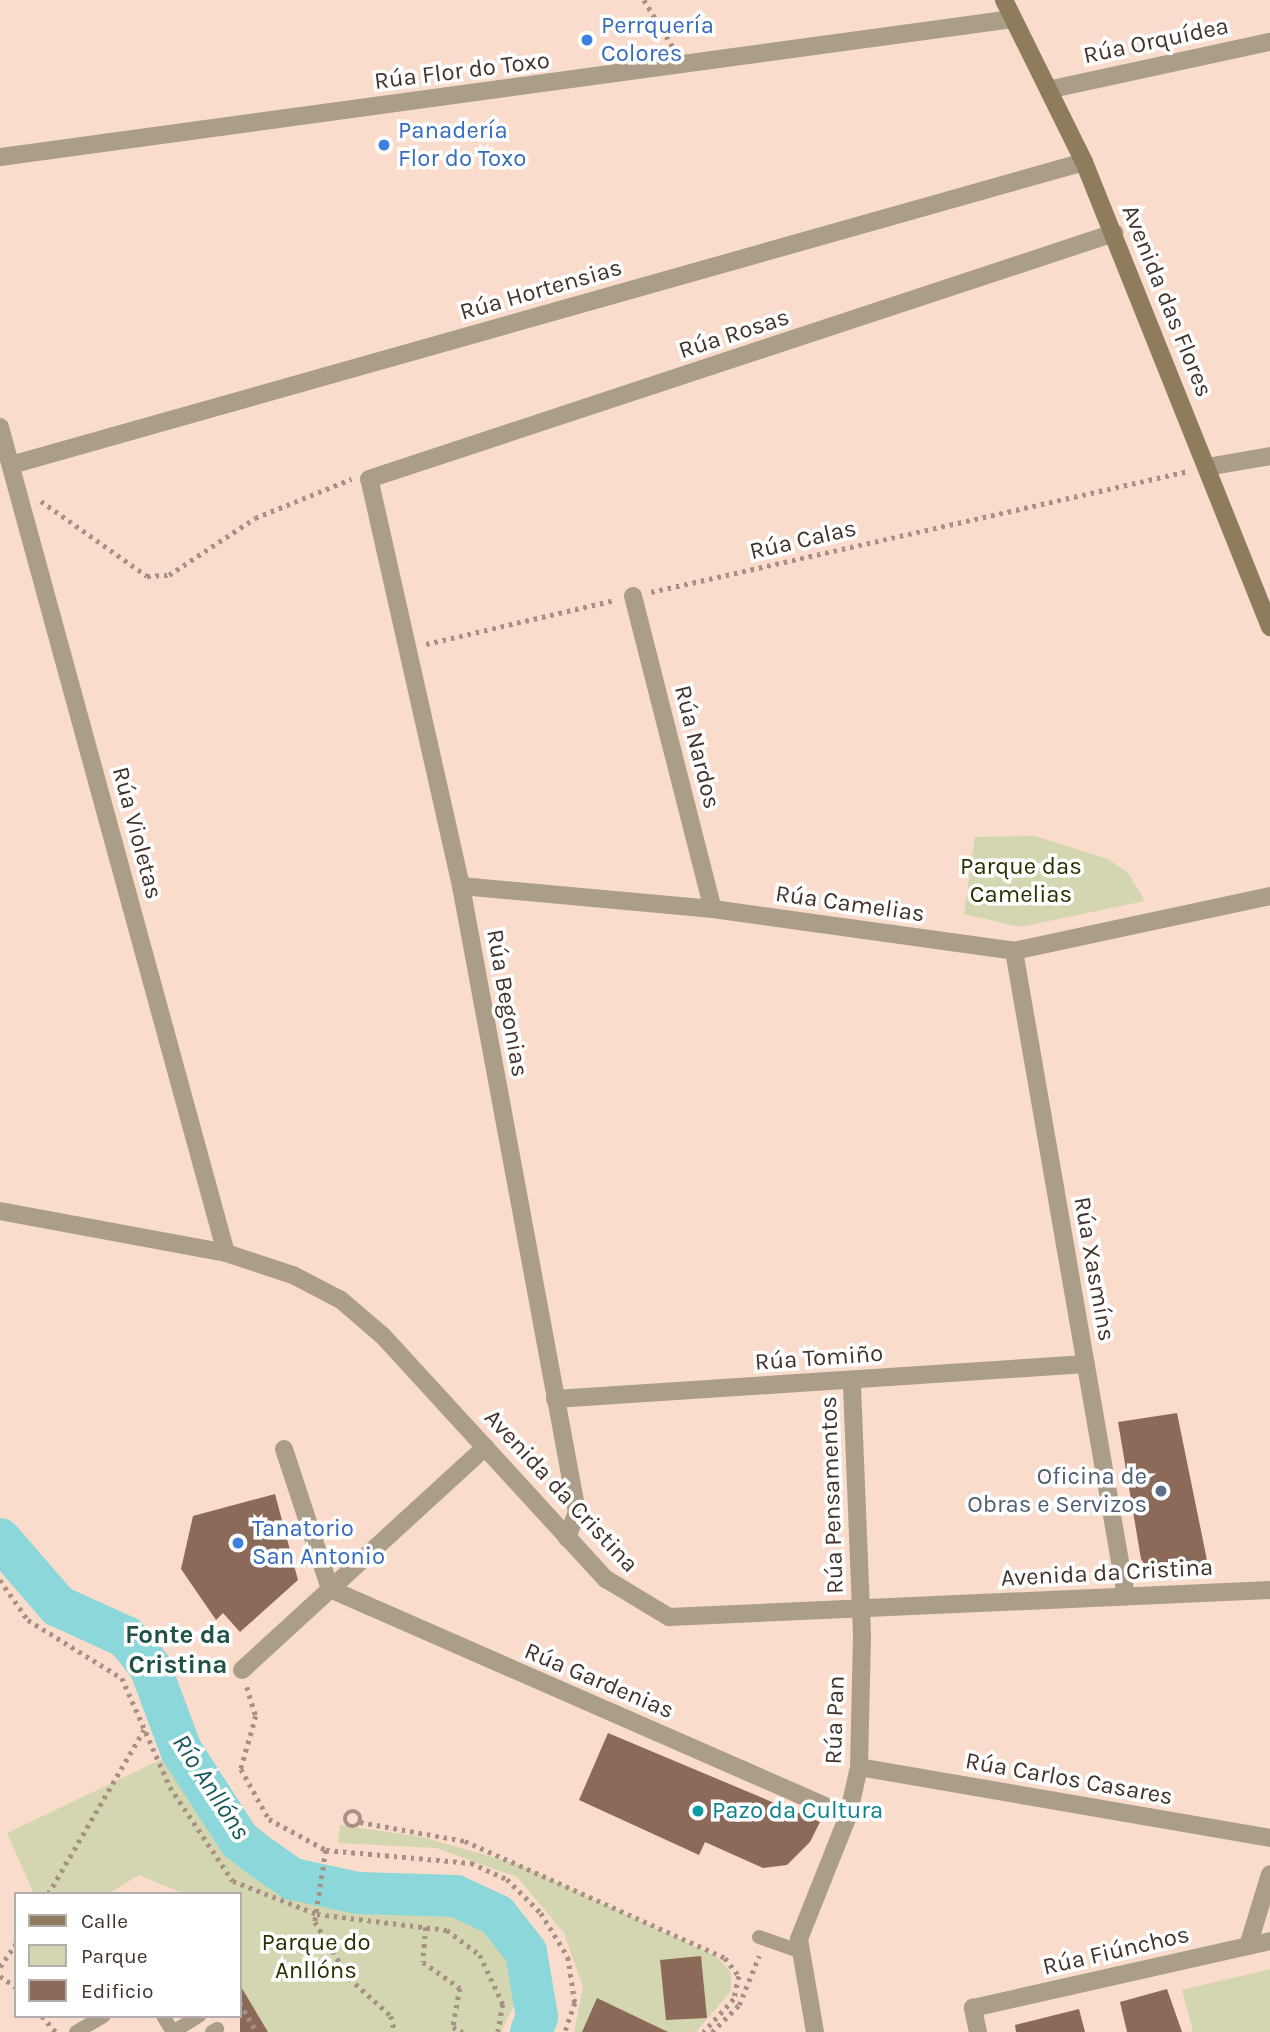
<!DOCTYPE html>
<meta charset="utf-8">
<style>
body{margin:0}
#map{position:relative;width:1270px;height:2032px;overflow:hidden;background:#fadccc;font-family:Karla,sans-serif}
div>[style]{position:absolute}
.green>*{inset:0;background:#d4d6b2}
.river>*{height:42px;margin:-21px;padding:0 21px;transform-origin:21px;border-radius:21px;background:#8cd7da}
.building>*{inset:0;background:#8c6a59}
.path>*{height:4.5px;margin-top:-2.25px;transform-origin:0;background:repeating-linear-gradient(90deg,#a89184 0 3.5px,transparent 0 8.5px)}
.path>.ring{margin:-2.25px;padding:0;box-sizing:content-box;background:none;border:4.5px solid #a89184;border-radius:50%}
.lane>*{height:14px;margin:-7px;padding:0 7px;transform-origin:7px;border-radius:7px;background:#ab9e89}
.street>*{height:18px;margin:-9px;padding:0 9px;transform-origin:9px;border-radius:9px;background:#ab9e89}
.secondary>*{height:18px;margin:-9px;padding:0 9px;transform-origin:9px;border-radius:9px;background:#8f7c5d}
.dots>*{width:19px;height:19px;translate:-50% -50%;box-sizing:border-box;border:4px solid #fff;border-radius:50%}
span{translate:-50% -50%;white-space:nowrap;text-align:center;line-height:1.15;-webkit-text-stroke:7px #fff;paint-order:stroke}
.shop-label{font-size:24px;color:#366cbe}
.left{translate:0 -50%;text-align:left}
.street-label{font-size:24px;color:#42342c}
.park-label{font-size:24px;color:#2e2e01}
.service-label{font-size:24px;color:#4e5e75}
.right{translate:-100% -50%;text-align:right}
.culture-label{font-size:24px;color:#0d838f}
.neighbourhood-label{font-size:26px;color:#1e5244;font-weight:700}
.water-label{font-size:26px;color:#18585a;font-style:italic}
.legend{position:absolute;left:14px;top:1892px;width:228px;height:126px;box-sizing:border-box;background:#fff;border:2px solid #b3aeab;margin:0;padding:9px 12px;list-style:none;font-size:21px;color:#42342c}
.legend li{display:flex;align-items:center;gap:14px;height:35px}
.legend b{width:35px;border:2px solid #b3aeab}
</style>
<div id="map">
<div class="green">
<div style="clip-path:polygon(1035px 836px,1108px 859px,1128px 873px,1145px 901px,1020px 927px,964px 914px,975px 837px)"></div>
<div style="clip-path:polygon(181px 1750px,240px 1840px,293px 1879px,424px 1891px,489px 1930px,512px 1968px,518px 1997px,501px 2032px,268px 2032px,240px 1985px,240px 1894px,184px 1894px,139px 1875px,108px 1894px,34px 1894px,7px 1833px)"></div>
<div style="clip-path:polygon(340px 1825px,422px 1837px,517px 1864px,716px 1956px,731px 1972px,731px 1991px,696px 2032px,574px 2032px,583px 1987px,564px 1933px,517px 1877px,436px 1848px,338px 1843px)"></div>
<div style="clip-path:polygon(1270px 1969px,1270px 2032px,1193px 2032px,1182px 1990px)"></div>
</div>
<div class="river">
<div style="left:0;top:1539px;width:89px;rotate:49.1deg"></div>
<div style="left:58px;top:1606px;width:75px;rotate:24.5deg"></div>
<div style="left:126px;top:1637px;width:38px;rotate:51deg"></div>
<div style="left:150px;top:1667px;width:89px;rotate:69.5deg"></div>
<div style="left:181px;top:1750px;width:107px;rotate:57.2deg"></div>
<div style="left:239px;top:1840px;width:28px;rotate:38deg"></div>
<div style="left:261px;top:1857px;width:39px;rotate:35deg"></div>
<div style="left:293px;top:1879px;width:66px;rotate:12.2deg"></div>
<div style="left:358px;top:1893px;width:98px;rotate:1.8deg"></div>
<div style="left:456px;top:1896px;width:45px;rotate:24.9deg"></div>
<div style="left:497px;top:1915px;width:47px;rotate:51.9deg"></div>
<div style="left:526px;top:1952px;width:66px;rotate:80.4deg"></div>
<div style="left:537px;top:2017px;width:16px;rotate:112deg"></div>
</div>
<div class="building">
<div style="clip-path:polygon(1177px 1413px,1209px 1570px,1151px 1574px,1141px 1559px,1118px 1422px)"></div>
<div style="clip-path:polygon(275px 1494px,298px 1580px,240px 1632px,223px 1613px,216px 1620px,181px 1569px,193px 1516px)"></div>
<div style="clip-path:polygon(608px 1733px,820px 1822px,810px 1842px,787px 1865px,763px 1868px,705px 1842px,699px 1855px,579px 1800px)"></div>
<div style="clip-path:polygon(701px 1956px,707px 2018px,666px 2020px,660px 1960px)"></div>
<div style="clip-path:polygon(240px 1985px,268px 2032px,240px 2032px)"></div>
<div style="clip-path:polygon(1167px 1989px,1182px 2032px,1127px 2032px,1120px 2002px)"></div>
<div style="clip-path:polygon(597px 1998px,668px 2032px,582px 2032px)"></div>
<div style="clip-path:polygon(1079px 2009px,1085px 2032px,1016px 2032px,1015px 2025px)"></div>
</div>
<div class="path">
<div style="left:644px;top:0;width:55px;rotate:58.3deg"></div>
<div style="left:41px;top:501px;width:130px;rotate:35.3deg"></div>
<div style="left:147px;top:576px;width:22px;rotate:-3deg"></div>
<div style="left:169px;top:575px;width:103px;rotate:-33.5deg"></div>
<div style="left:255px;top:518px;width:104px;rotate:-22.1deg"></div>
<div style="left:651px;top:592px;width:551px;rotate:-12.68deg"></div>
<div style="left:426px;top:644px;width:194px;rotate:-13.1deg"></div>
<div style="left:0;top:1580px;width:49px;rotate:55deg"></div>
<div style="left:28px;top:1620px;width:110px;rotate:31.7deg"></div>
<div style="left:122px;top:1678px;width:119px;rotate:66.2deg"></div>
<div style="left:170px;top:1787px;width:113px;rotate:56.2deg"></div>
<div style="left:233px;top:1881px;width:90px;rotate:21.4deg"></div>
<div style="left:317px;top:1914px;width:131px;rotate:7deg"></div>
<div style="left:447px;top:1930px;width:41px;rotate:37.1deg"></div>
<div style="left:480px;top:1955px;width:54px;rotate:64.9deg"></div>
<div style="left:503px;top:2004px;width:28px;rotate:100deg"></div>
<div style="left:247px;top:1687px;width:30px;rotate:73deg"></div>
<div style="left:256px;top:1716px;width:55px;rotate:105.8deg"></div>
<div style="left:241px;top:1769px;width:57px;rotate:60.8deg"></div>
<div style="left:269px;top:1819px;width:65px;rotate:28.5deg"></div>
<div style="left:326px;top:1850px;width:146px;rotate:5.1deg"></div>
<div style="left:471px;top:1863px;width:39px;rotate:24deg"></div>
<div style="left:507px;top:1879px;width:48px;rotate:45deg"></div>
<div style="left:541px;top:1913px;width:52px;rotate:58.5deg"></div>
<div style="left:568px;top:1957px;width:47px;rotate:81.3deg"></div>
<div style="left:575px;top:2003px;width:31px;rotate:109deg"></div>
<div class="ring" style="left:345px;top:1811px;width:11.5px;height:11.5px"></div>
<div style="left:360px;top:1822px;width:107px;rotate:10.3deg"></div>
<div style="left:465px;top:1841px;width:285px;rotate:24.2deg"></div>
<div style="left:725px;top:1958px;width:23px;rotate:52deg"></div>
<div style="left:739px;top:1976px;width:24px;rotate:102deg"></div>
<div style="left:734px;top:1999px;width:45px;rotate:132.3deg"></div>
<div style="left:326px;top:1850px;width:73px;rotate:98.7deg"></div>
<div style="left:315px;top:1922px;width:66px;rotate:58.7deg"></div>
<div style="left:349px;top:1978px;width:57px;rotate:42.1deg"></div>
<div style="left:391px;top:2016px;width:16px;rotate:76deg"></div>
<div style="left:48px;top:1894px;width:190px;rotate:-59.7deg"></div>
<div style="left:426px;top:1927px;width:35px;rotate:95deg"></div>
<div style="left:423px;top:1962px;width:45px;rotate:35.1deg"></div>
<div style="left:460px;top:1988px;width:40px;rotate:100deg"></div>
<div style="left:453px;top:2027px;width:11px;rotate:27deg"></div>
<div style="left:0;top:1967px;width:29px;rotate:-56deg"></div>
<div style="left:0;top:1976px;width:19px;rotate:35deg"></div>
<div style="left:240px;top:2003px;width:34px;rotate:60deg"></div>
<div style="left:42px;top:2016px;width:21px;rotate:49deg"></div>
<div style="left:712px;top:2032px;width:38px;rotate:-45deg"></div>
<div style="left:739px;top:2005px;width:53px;rotate:-67.8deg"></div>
</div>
<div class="lane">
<div style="left:759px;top:1937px;width:46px;rotate:19.2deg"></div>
<div style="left:163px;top:2016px;width:19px;rotate:58deg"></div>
<div style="left:76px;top:2032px;width:32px;rotate:-30deg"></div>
<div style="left:173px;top:2032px;width:31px;rotate:-32deg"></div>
<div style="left:212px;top:2032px;width:6px;rotate:-31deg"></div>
</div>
<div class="street">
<div style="left:1052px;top:89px;width:223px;rotate:-12.2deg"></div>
<div style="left:0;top:157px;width:1022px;rotate:-7.76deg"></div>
<div style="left:0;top:427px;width:856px;rotate:74.7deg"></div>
<div style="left:11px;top:465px;width:1115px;rotate:-15.77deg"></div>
<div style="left:1207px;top:467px;width:64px;rotate:-9.9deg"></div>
<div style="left:633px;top:596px;width:323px;rotate:75.7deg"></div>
<div style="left:461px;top:886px;width:253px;rotate:5.2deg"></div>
<div style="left:713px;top:909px;width:304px;rotate:7.9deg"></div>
<div style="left:1014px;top:951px;width:262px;rotate:-12.1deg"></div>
<div style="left:1014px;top:951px;width:655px;rotate:80.15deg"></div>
<div style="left:0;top:1211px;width:230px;rotate:10.5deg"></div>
<div style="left:226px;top:1253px;width:71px;rotate:18.2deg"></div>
<div style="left:293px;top:1275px;width:54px;rotate:27.5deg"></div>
<div style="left:341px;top:1300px;width:55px;rotate:40.6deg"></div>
<div style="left:383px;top:1336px;width:330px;rotate:47.5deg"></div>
<div style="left:606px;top:1579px;width:74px;rotate:31.1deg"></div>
<div style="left:669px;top:1617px;width:602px;rotate:-2.57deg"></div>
<div style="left:555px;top:1399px;width:532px;rotate:-3.77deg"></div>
<div style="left:284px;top:1449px;width:147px;rotate:71.8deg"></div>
<div style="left:330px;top:1589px;width:566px;rotate:23.66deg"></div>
<div style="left:567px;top:1538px;width:28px;rotate:-69deg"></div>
<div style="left:577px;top:1512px;width:637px;rotate:-100.5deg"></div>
<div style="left:461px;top:886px;width:417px;rotate:-102.7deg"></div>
<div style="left:369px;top:479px;width:785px;rotate:-18.27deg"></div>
<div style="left:242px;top:1670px;width:330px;rotate:-42.5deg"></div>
<div style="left:859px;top:1767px;width:417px;rotate:9.8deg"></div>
<div style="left:1248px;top:1946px;width:75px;rotate:-73deg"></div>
<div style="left:815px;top:2032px;width:94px;rotate:-99.8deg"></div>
<div style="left:799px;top:1939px;width:132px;rotate:-68.3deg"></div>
<div style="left:848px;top:1816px;width:50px;rotate:-77.3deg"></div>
<div style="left:859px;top:1767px;width:132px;rotate:-88.7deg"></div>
<div style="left:862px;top:1635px;width:254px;rotate:-92.3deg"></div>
<div style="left:978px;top:2032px;width:25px;rotate:-102deg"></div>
<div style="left:973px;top:2008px;width:304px;rotate:-12.7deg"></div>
</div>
<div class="secondary">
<div style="left:1004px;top:0;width:181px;rotate:63.7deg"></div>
<div style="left:1084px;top:162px;width:501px;rotate:68.2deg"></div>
</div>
<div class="dots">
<div style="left:587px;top:40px;background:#3f7fe0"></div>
<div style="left:384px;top:145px;background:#3f7fe0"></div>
<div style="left:1161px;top:1491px;background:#5c6f8a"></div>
<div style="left:238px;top:1543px;background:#3f7fe0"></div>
<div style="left:698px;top:1811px;background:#0f9aa8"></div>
</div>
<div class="shop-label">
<span class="left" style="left:601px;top:40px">Perrquería<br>Colores</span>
<span class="left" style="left:398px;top:145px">Panadería<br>Flor do Toxo</span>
<span class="left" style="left:252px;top:1543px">Tanatorio<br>San Antonio</span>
</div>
<div class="street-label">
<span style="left:1156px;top:41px;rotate:-12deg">Rúa Orquídea</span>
<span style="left:462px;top:71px;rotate:-7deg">Rúa Flor do Toxo</span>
<span style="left:541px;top:290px;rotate:-16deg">Rúa Hortensias</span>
<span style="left:1167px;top:301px;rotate:68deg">Avenida das Flores</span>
<span style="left:734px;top:334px;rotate:-18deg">Rúa Rosas</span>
<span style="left:803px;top:540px;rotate:-13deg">Rúa Calas</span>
<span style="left:697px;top:747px;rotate:76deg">Rúa Nardos</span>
<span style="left:137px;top:833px;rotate:75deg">Rúa Violetas</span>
<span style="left:850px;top:904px;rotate:8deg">Rúa Camelias</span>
<span style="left:507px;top:1003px;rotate:80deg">Rúa Begonias</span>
<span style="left:1094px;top:1269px;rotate:80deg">Rúa Xasmíns</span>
<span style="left:819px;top:1358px;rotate:-4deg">Rúa Tomiño</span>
<span style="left:561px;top:1491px;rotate:47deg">Avenida da Cristina</span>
<span style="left:832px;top:1495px;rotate:-92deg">Rúa Pensamentos</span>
<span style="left:1107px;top:1573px;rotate:-3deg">Avenida da Cristina</span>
<span style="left:599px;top:1681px;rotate:23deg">Rúa Gardenias</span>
<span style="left:835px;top:1720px;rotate:-88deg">Rúa Pan</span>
<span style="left:1069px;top:1779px;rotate:10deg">Rúa Carlos Casares</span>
<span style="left:1116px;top:1951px;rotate:-13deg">Rúa Fiúnchos</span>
</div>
<div class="park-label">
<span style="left:1021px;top:881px">Parque das<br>Camelias</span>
<span style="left:316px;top:1957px">Parque do<br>Anllóns</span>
</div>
<div class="service-label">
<span class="right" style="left:1147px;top:1491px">Oficina de<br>Obras e Servizos</span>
</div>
<div class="culture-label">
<span class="left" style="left:712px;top:1811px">Pazo da Cultura</span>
</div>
<div class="neighbourhood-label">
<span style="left:178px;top:1650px">Fonte da<br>Cristina</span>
</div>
<div class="water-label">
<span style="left:211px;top:1787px;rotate:57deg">Río Anllóns</span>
</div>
<ul class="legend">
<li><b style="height:9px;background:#8f7c5d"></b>Calle</li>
<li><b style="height:19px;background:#d4d6b2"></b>Parque</li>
<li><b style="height:19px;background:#8c6a59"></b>Edificio</li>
</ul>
</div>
